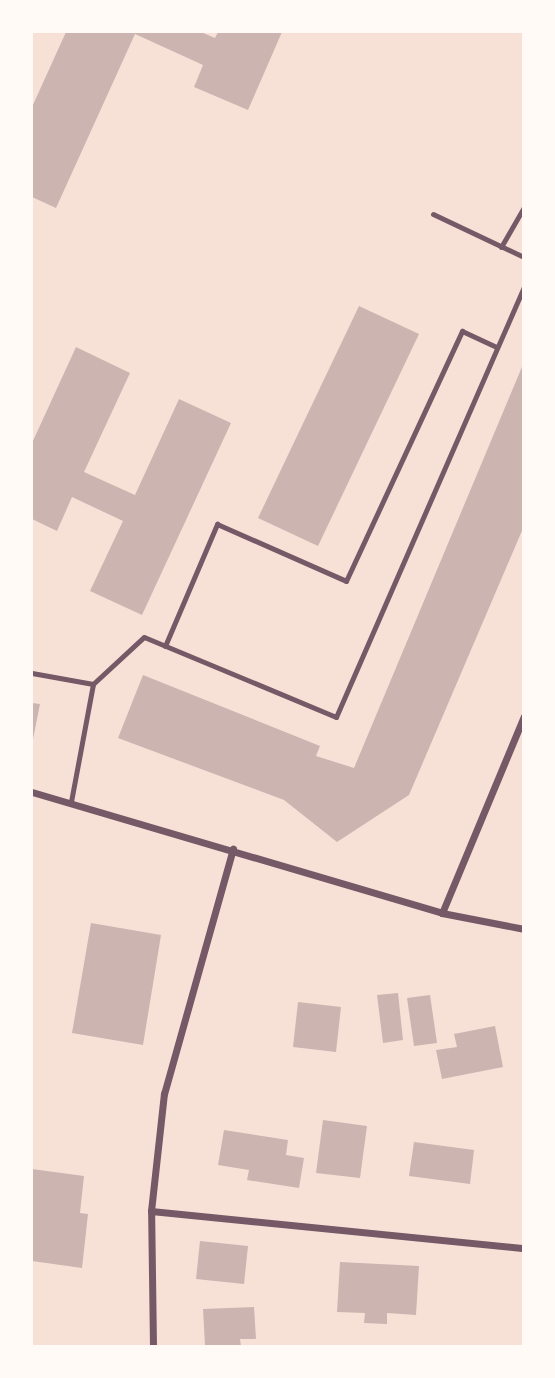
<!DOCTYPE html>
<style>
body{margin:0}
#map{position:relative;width:555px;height:1378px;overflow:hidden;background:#f7e1d7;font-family:Inter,sans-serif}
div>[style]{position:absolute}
.building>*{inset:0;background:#ccb4b1}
.service>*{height:5px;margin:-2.5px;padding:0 2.5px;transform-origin:2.5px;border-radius:2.5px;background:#755966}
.minor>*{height:7px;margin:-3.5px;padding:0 3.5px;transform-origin:3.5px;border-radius:3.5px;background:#755966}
span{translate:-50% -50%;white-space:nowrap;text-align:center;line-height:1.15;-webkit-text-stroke:6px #fffaf5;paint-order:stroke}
.frame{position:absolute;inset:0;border:33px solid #fffaf5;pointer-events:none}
</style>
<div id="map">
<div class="building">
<div style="clip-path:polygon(66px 32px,201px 32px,215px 38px,218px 32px,282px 32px,248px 110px,194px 87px,203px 65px,135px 34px,56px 208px,32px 197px,32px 107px)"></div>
<div style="clip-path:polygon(359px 306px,419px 334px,318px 546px,258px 518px)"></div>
<div style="clip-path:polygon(76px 347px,130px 373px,84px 472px,135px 495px,179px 399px,231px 423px,142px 615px,90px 591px,123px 521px,72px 497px,57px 531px,32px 519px,32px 443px)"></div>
<div style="clip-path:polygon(524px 362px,524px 526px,409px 795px,337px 842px,284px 800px,118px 738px,143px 675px,320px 746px,316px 756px,354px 768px)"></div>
<div style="clip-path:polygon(32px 703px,40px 704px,33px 739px,32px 739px)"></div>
<div style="clip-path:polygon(91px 923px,161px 935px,143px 1045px,72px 1033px)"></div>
<div style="clip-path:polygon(398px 993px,403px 1040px,383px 1043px,377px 995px)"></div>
<div style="clip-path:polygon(430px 995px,437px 1043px,414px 1046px,407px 998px)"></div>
<div style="clip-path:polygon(298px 1002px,341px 1007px,336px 1052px,293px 1047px)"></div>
<div style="clip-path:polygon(495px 1026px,503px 1067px,442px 1079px,436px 1050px,457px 1047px,454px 1034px)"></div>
<div style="clip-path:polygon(323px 1120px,367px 1126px,360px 1178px,316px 1173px)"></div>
<div style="clip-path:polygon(224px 1130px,288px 1140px,286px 1155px,304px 1158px,299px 1188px,247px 1180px,249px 1170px,218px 1165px)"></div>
<div style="clip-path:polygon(414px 1142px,474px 1150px,470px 1184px,409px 1176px)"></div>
<div style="clip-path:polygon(32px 1169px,84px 1176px,80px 1213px,88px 1214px,82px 1268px,32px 1261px)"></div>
<div style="clip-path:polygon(200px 1241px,248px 1246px,244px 1284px,196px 1279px)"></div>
<div style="clip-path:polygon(340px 1262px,419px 1266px,416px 1315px,387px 1313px,387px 1324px,364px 1323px,365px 1313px,337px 1312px)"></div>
<div style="clip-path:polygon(254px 1307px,256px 1339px,240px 1339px,241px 1346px,205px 1346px,203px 1309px)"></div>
</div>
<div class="service">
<div style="left:433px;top:214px;width:101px;rotate:25.3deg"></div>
<div style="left:501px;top:247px;width:46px;rotate:-60.1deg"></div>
<div style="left:165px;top:646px;width:133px;rotate:-66.9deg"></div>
<div style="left:217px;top:524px;width:141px;rotate:23.8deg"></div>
<div style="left:346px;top:581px;width:276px;rotate:-65.1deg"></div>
<div style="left:462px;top:331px;width:38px;rotate:25deg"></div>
<div style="left:32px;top:673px;width:62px;rotate:10.2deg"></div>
<div style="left:93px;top:684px;width:119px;rotate:100.6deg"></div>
<div style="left:93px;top:684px;width:69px;rotate:-42.7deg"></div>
<div style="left:144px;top:637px;width:208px;rotate:22.6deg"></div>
<div style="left:336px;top:717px;width:469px;rotate:-66.4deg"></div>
</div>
<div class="minor">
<div style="left:32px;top:792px;width:427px;rotate:16.4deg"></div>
<div style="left:442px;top:913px;width:84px;rotate:11deg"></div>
<div style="left:442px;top:913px;width:213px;rotate:-67.4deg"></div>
<div style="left:151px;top:1211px;width:375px;rotate:5.7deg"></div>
<div style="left:153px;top:1346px;width:135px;rotate:-90.8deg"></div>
<div style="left:151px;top:1211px;width:118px;rotate:-83.7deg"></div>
<div style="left:164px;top:1094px;width:255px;rotate:-74.3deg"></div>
</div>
<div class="frame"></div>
</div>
